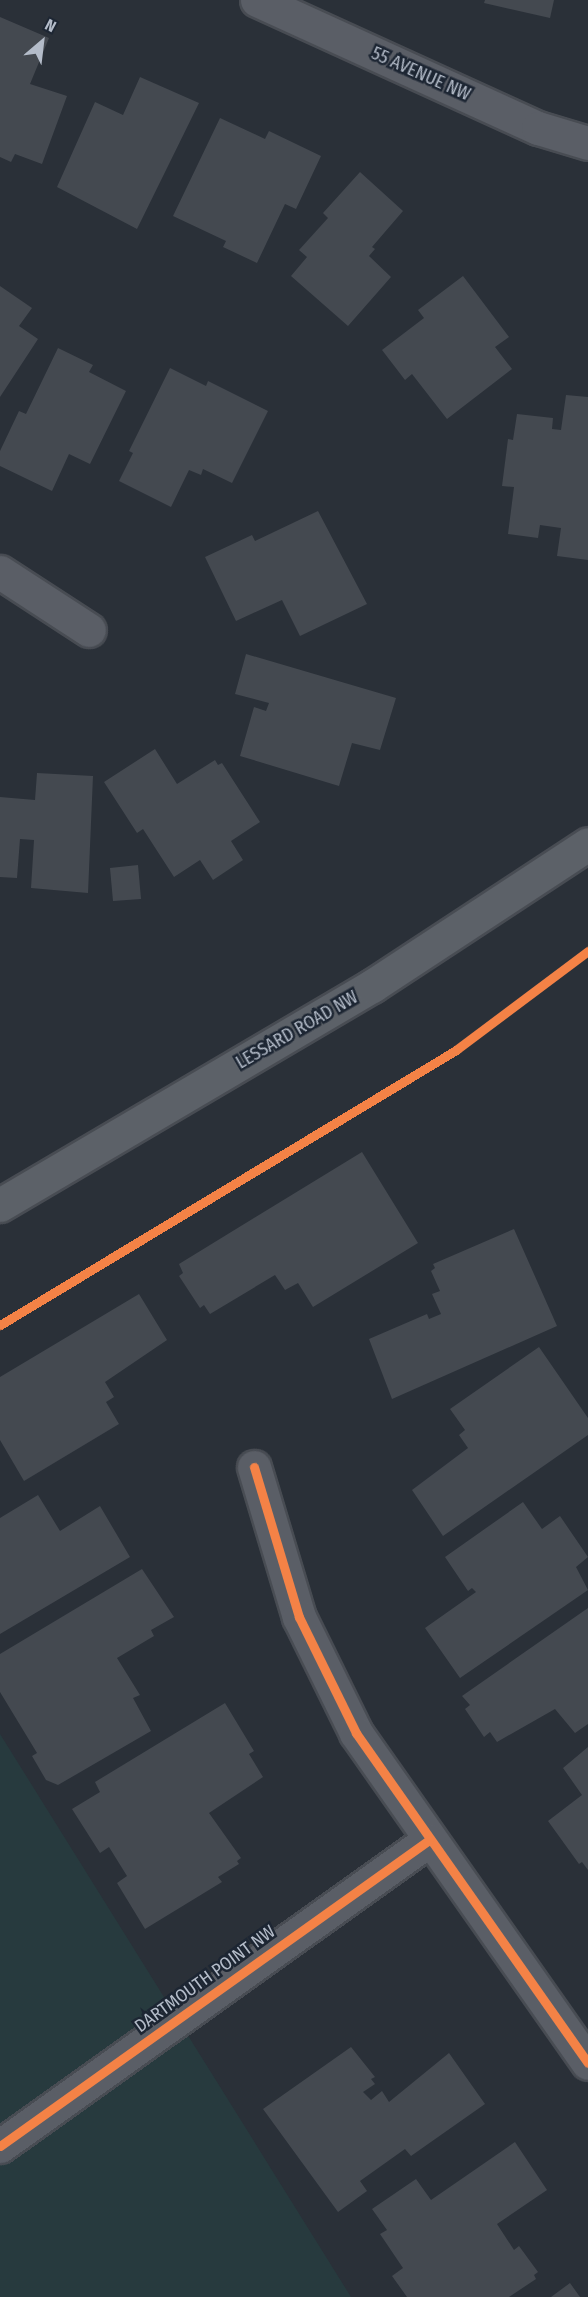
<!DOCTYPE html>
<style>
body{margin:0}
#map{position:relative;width:588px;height:2297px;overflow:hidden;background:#2a3038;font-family:"Fira Sans Condensed",sans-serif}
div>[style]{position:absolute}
.green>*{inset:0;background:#273a3e}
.building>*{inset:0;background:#444950}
.roads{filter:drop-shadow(2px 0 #484c53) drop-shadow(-2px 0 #484c53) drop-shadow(0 2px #484c53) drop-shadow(0 -2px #484c53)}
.minor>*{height:33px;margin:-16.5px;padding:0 16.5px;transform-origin:16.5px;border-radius:16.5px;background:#5a5e66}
.major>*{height:33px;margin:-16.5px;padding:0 16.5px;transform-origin:16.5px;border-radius:16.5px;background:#5c6168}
.cycleway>*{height:9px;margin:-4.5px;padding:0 4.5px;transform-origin:4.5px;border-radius:4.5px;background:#f48246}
span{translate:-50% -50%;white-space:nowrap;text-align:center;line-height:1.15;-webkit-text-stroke:5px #1d2633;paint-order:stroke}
.street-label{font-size:18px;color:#b4bcc9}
.north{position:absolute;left:12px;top:12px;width:60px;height:60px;-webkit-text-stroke:4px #1d2633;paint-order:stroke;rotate:28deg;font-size:16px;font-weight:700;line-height:24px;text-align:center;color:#b4bcc9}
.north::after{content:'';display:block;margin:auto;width:21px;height:27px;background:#b4bcc9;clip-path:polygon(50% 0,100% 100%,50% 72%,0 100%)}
</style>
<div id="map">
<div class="green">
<div style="clip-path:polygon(0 1734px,351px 2297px,0 2297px)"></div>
</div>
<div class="building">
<div style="clip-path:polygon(485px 0,554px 0,550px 18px,484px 3px)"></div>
<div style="clip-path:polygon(0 17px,49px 38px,30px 84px,67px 96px,42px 164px,15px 154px,11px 162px,0 157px)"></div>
<div style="clip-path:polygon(140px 77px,199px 103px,137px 229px,57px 187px,95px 102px,123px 115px)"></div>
<div style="clip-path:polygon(220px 118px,265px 139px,269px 131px,321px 156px,296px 209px,285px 204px,257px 263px,223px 247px,226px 241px,173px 216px)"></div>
<div style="clip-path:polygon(360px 172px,403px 211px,372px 247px,375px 249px,369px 256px,391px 277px,348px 326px,291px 276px,307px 257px,299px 250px,328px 218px,323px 213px)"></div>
<div style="clip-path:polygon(463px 276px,509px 337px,495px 347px,512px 369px,447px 419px,412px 374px,405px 380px,382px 350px,424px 318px,418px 310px)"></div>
<div style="clip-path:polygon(0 286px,32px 308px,19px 326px,38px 339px,0 397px)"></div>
<div style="clip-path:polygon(58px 348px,93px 365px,89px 372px,126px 391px,90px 464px,69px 454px,52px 491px,0 466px,0 451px,19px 411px,26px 414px)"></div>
<div style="clip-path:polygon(170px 368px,206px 386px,208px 381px,268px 411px,232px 483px,203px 469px,201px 475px,189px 470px,171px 507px,119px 481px,133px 453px,129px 451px)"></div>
<div style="clip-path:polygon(566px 395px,588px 397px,588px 560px,557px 556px,561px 528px,540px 525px,538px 538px,508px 534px,514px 487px,502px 486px,508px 439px,513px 440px,517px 414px,553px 418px,552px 429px,561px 430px)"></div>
<div style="clip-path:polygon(318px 511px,367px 604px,300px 636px,282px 600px,236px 621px,205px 557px,252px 535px,255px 541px)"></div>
<div style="clip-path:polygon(246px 654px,396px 698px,380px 750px,352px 743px,339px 786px,240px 756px,254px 707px,266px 711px,269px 703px,235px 694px)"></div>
<div style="clip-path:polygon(155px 749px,177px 784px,215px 760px,218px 765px,222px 763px,260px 822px,231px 841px,243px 860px,213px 880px,200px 860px,174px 877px,143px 829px,137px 833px,104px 782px)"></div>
<div style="clip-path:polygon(37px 773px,93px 776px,88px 893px,31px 888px,34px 840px,20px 839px,17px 878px,0 877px,0 797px,35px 800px)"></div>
<div style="clip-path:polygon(138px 865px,141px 899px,113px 901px,110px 868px)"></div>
<div style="clip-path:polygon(362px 1152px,418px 1243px,313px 1307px,298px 1283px,285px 1290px,275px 1275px,210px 1314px,204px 1305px,200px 1308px,179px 1276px,183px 1273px,179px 1264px)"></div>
<div style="clip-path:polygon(514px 1229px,557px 1326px,392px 1399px,369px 1339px,427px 1314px,429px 1319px,441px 1314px,432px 1294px,440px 1291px,431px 1271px,435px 1268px,433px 1264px)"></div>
<div style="clip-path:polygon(139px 1294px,167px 1340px,105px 1382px,114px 1397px,106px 1402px,119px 1424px,24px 1481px,0 1440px,0 1377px)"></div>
<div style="clip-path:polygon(539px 1347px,588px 1418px,588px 1435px,443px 1536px,412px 1490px,468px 1448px,459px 1435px,465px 1430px,450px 1409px)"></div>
<div style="clip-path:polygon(38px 1495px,60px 1531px,100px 1506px,130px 1557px,0 1634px,0 1518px)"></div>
<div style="clip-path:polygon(523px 1502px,542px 1529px,560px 1516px,588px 1557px,576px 1567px,588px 1590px,460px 1678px,425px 1628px,476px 1592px,472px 1588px,468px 1591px,445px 1557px)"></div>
<div style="clip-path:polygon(142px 1569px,174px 1617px,151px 1630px,154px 1636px,117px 1658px,140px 1695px,133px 1698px,151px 1731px,58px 1785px,46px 1780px,32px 1756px,37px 1753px,0 1692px,0 1654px)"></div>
<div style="clip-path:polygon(588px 1608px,588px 1724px,575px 1733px,555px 1709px,497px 1742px,490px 1732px,484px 1737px,465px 1709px,470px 1705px,462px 1696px)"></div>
<div style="clip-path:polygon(225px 1703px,254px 1751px,249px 1754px,263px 1777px,209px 1813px,241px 1858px,237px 1861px,239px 1864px,218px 1877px,222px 1882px,145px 1929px,117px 1883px,127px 1876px,109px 1847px,100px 1853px,72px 1809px,100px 1792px,95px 1782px)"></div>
<div style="clip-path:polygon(588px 1747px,588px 1870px,582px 1862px,579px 1864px,548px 1821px,582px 1795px,563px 1768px)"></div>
<div style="clip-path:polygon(351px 2047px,375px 2077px,371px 2079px,375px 2084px,363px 2092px,371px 2100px,382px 2091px,389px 2102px,449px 2053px,485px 2104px,411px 2156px,405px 2149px,360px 2181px,367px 2191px,338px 2212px,263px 2109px)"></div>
<div style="clip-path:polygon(515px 2142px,547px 2190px,497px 2224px,514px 2250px,519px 2246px,538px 2272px,534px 2275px,536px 2279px,509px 2297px,407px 2297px,392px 2276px,403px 2268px,380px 2234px,387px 2230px,372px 2209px,416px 2179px,431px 2200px)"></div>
<div style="clip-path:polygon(570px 2283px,580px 2297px,551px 2297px)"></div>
</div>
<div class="roads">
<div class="minor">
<div style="left:257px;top:0;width:309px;rotate:24.5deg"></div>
<div style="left:538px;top:128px;width:52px;rotate:16.7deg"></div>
<div style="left:0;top:572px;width:106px;rotate:33.1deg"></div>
<div style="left:254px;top:1467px;width:157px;rotate:73.3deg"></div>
<div style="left:299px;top:1617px;width:129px;rotate:63.8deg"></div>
<div style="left:356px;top:1733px;width:403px;rotate:54.9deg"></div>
<div style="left:0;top:2146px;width:527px;rotate:-35.5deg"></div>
</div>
<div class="major">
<div style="left:0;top:1205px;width:432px;rotate:-30.5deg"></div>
<div style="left:372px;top:986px;width:258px;rotate:-33.3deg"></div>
</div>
</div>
<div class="cycleway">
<div style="left:0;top:1325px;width:533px;rotate:-31.09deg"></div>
<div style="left:456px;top:1050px;width:165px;rotate:-36.9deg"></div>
<div style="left:254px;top:1467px;width:157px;rotate:73.3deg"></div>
<div style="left:299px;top:1617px;width:129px;rotate:63.8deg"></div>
<div style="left:356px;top:1733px;width:403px;rotate:54.9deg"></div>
<div style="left:0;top:2146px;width:527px;rotate:-35.5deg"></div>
</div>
<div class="street-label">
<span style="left:421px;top:74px;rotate:24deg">55 AVENUE NW</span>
<span style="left:297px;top:1030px;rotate:-30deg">LESSARD ROAD NW</span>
<span style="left:205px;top:1979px;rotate:-36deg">DARTMOUTH POINT NW</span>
</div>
<div class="north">N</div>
</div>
